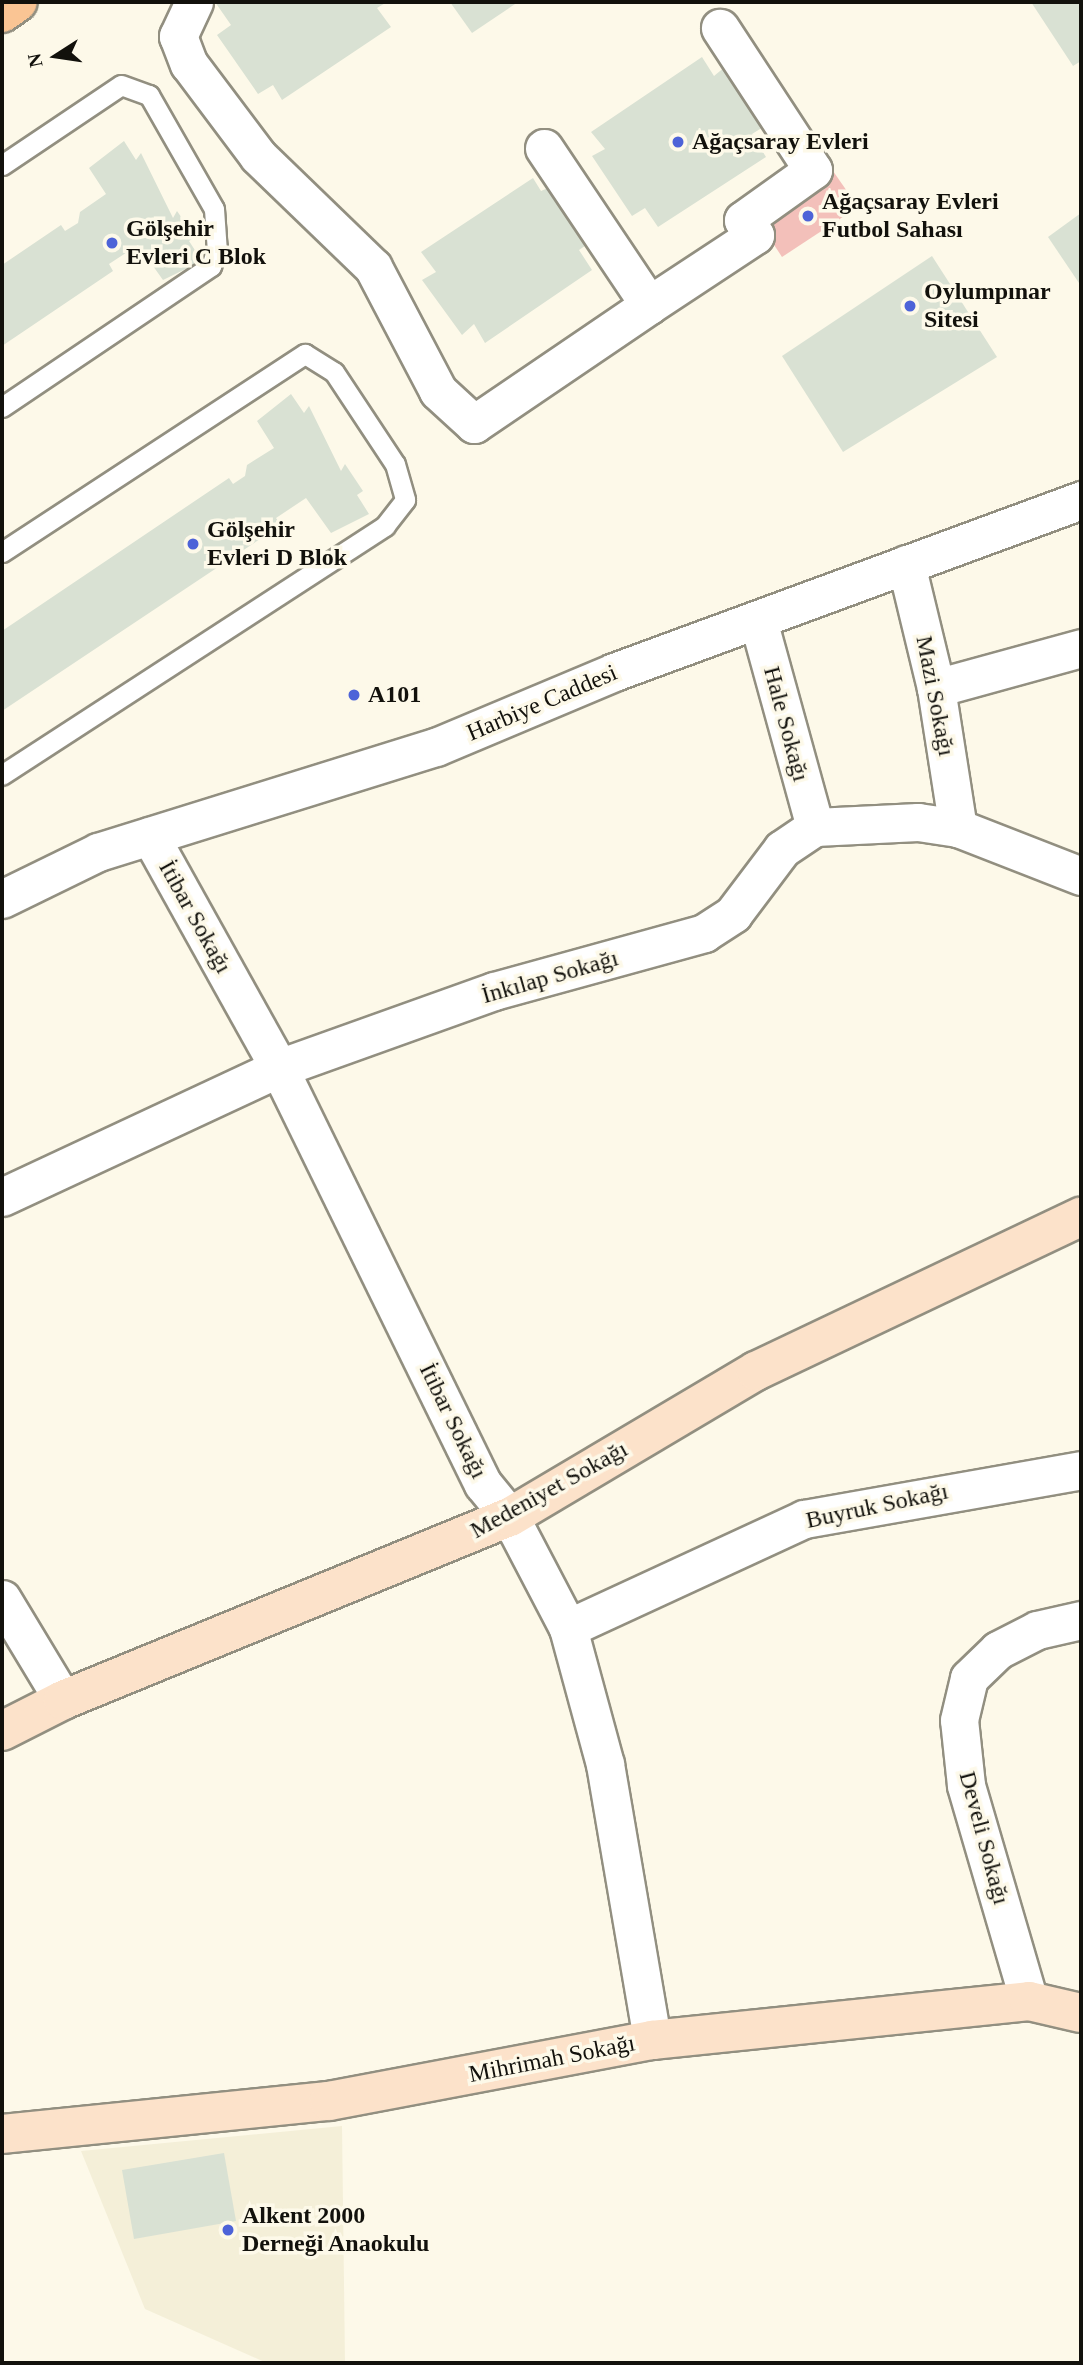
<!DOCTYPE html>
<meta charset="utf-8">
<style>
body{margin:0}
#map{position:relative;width:1083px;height:2365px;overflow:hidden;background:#fdf9e9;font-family:"Times New Roman",serif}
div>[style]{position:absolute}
.built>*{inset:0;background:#f4efd8}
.green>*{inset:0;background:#f3c0ba}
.building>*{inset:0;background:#d9e1d3}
.roads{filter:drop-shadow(2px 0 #928f80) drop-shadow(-2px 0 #928f80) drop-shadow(0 2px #928f80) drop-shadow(0 -2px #928f80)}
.lane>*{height:19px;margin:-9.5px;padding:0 9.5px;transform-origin:9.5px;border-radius:9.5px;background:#fff}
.street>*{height:37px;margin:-18.5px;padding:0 18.5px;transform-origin:18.5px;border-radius:18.5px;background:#fff}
.secondary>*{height:38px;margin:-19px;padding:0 19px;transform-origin:19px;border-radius:19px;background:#fce2ca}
.primary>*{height:38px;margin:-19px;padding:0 19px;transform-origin:19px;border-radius:19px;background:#fac594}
.dots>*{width:19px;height:19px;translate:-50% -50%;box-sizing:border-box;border:4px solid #fdf9e9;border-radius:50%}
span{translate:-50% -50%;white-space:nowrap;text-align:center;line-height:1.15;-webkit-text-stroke:7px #fdf9e9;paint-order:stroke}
.poi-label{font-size:24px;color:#12110c;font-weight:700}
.left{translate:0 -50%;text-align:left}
.street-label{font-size:24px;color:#12110c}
.frame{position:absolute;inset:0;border:4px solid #12110c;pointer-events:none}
.north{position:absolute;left:21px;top:21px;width:70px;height:70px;-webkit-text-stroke:5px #fdf9e9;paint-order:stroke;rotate:258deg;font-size:19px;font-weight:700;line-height:28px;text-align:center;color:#12110c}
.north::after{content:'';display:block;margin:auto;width:24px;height:32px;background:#12110c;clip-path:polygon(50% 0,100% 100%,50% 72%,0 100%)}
</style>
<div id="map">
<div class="built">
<div style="clip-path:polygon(342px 2126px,345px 2363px,267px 2363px,145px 2309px,81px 2151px)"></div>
</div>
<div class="green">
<div style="clip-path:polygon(833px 171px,858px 207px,782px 257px,761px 225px)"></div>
</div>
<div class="building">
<div style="clip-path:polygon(215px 2px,387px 2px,377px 8px,391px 27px,282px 100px,273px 85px,258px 94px,217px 35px,231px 25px)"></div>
<div style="clip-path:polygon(450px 2px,518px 2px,472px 33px)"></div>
<div style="clip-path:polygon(1031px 2px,1081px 2px,1081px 61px,1073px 66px)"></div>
<div style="clip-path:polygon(702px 57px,714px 76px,726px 66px,765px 126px,752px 134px,766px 157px,658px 227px,645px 208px,632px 216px,592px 156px,605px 149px,591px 132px)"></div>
<div style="clip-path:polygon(124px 141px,136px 160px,141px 153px,173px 218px,177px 211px,195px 237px,189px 241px,202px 261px,163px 280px,138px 245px,109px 264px,113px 271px,2px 346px,2px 265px,61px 225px,65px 231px,78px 223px,80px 212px,106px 194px,89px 168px)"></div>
<div style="clip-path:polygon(533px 178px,541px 191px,555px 185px,592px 241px,579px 250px,592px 270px,485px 343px,474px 324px,462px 335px,422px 280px,436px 272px,421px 252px)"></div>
<div style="clip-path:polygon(1081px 213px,1081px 286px,1048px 237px)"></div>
<div style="clip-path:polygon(932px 256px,997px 357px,843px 452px,782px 356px)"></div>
<div style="clip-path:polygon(291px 394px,304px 413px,309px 406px,341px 471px,345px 464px,363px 491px,357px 495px,369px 514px,331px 533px,306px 498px,276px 518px,281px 525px,2px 711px,2px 631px,229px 478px,233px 484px,245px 476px,247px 465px,274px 448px,257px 421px)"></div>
<div style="clip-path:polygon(224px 2153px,236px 2221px,134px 2239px,122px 2170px)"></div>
</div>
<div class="roads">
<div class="lane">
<div style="left:2px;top:165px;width:143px;rotate:-33.9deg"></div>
<div style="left:121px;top:85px;width:30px;rotate:20deg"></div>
<div style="left:149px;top:95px;width:131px;rotate:60.3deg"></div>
<div style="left:214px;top:209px;width:39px;rotate:86deg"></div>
<div style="left:217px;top:248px;width:19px;rotate:108deg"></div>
<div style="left:211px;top:266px;width:252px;rotate:146deg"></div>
<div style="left:2px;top:552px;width:362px;rotate:-33.2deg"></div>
<div style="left:305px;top:354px;width:34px;rotate:32deg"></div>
<div style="left:334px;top:372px;width:110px;rotate:56.5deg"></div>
<div style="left:395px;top:464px;width:37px;rotate:74deg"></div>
<div style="left:405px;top:500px;width:33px;rotate:128deg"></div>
<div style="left:385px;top:526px;width:457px;rotate:147deg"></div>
</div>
<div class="street">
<div style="left:194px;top:2px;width:38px;rotate:115deg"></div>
<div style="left:178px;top:36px;width:30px;rotate:69deg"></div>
<div style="left:189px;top:64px;width:115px;rotate:53.1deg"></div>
<div style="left:258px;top:156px;width:160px;rotate:44deg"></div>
<div style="left:373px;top:267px;width:140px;rotate:62.3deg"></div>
<div style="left:438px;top:391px;width:49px;rotate:42.5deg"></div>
<div style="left:474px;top:424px;width:212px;rotate:-34.2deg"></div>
<div style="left:544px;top:148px;width:189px;rotate:56.2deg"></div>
<div style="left:649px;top:305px;width:127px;rotate:-33.4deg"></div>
<div style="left:755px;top:235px;width:19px;rotate:-129deg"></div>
<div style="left:743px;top:220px;width:86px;rotate:-35.5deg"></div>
<div style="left:813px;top:170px;width:170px;rotate:-123.2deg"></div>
<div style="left:906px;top:564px;width:128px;rotate:76.4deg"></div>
<div style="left:936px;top:688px;width:142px;rotate:81.1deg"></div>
<div style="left:758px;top:620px;width:215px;rotate:74.6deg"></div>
<div style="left:936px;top:688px;width:150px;rotate:-15.4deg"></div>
<div style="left:150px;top:836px;width:265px;rotate:60.9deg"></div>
<div style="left:279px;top:1068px;width:463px;rotate:63.9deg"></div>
<div style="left:483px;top:1484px;width:43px;rotate:50.7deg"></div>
<div style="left:510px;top:1517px;width:125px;rotate:62.4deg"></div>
<div style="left:568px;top:1628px;width:141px;rotate:74.8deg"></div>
<div style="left:605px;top:1764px;width:280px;rotate:80.3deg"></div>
<div style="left:2px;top:899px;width:107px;rotate:-26.1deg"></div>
<div style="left:98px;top:852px;width:354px;rotate:-17.3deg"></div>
<div style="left:436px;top:747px;width:193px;rotate:-22.8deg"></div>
<div style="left:614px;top:672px;width:498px;rotate:-20.2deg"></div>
<div style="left:2px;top:1197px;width:306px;rotate:-25deg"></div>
<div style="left:279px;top:1068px;width:228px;rotate:-19.7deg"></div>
<div style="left:494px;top:991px;width:218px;rotate:-15.4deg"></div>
<div style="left:704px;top:933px;width:35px;rotate:-33deg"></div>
<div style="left:733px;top:914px;width:81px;rotate:-53deg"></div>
<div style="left:782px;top:849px;width:40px;rotate:-34deg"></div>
<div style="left:815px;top:827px;width:103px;rotate:-2.8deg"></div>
<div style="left:918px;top:822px;width:40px;rotate:8.5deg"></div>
<div style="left:958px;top:828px;width:132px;rotate:21.3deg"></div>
<div style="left:2px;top:1599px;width:118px;rotate:58.9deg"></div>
<div style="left:568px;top:1628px;width:260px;rotate:-24.8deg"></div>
<div style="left:804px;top:1519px;width:281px;rotate:-10deg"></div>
<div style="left:1029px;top:2001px;width:225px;rotate:-106.3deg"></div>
<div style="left:966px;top:1785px;width:65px;rotate:-96.1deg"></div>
<div style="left:959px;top:1720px;width:43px;rotate:-76.6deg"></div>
<div style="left:969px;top:1678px;width:40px;rotate:-44deg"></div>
<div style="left:998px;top:1650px;width:44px;rotate:-27.1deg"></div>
<div style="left:1037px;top:1630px;width:45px;rotate:-12.8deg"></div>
</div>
<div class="secondary">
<div style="left:2px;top:1731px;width:68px;rotate:-26.9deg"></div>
<div style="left:63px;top:1700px;width:483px;rotate:-22.3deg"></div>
<div style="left:510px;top:1517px;width:286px;rotate:-30.7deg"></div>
<div style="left:756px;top:1371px;width:360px;rotate:-25.4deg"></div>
<div style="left:2px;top:2134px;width:329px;rotate:-5.8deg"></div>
<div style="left:329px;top:2101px;width:329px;rotate:-10.7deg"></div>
<div style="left:652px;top:2040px;width:379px;rotate:-5.9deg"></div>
<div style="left:1029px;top:2001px;width:53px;rotate:13deg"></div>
</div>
<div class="primary">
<div style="left:2px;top:13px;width:19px;rotate:-35deg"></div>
</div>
</div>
<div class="dots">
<div style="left:678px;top:142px;background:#4d63d8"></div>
<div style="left:808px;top:216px;background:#4d63d8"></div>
<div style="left:112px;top:243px;background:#4d63d8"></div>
<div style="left:910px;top:306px;background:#4d63d8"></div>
<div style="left:193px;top:544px;background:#4d63d8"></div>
<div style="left:354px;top:695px;background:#4d63d8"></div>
<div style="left:228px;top:2230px;background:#4d63d8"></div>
</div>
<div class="poi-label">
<span class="left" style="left:692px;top:142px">Ağaçsaray Evleri</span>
<span class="left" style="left:822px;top:216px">Ağaçsaray Evleri<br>Futbol Sahası</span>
<span class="left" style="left:126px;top:243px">Gölşehir<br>Evleri C Blok</span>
<span class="left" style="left:924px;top:306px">Oylumpınar<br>Sitesi</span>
<span class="left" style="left:207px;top:544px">Gölşehir<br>Evleri D Blok</span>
<span class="left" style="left:368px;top:695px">A101</span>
<span class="left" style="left:242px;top:2230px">Alkent 2000<br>Derneği Anaokulu</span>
</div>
<div class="street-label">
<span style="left:935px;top:696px;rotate:79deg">Mazi Sokağı</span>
<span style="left:542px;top:703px;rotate:-23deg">Harbiye Caddesi</span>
<span style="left:786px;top:724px;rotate:75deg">Hale Sokağı</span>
<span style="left:195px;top:917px;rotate:61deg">İtibar Sokağı</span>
<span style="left:550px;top:977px;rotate:-16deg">İnkılap Sokağı</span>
<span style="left:453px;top:1421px;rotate:64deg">İtibar Sokağı</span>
<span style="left:549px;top:1490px;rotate:-29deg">Medeniyet Sokağı</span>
<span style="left:877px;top:1506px;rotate:-12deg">Buyruk Sokağı</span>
<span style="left:984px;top:1838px;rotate:75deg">Develi Sokağı</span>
<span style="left:552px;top:2059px;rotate:-11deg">Mihrimah Sokağı</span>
</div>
<div class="frame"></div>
<div class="north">N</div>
</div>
